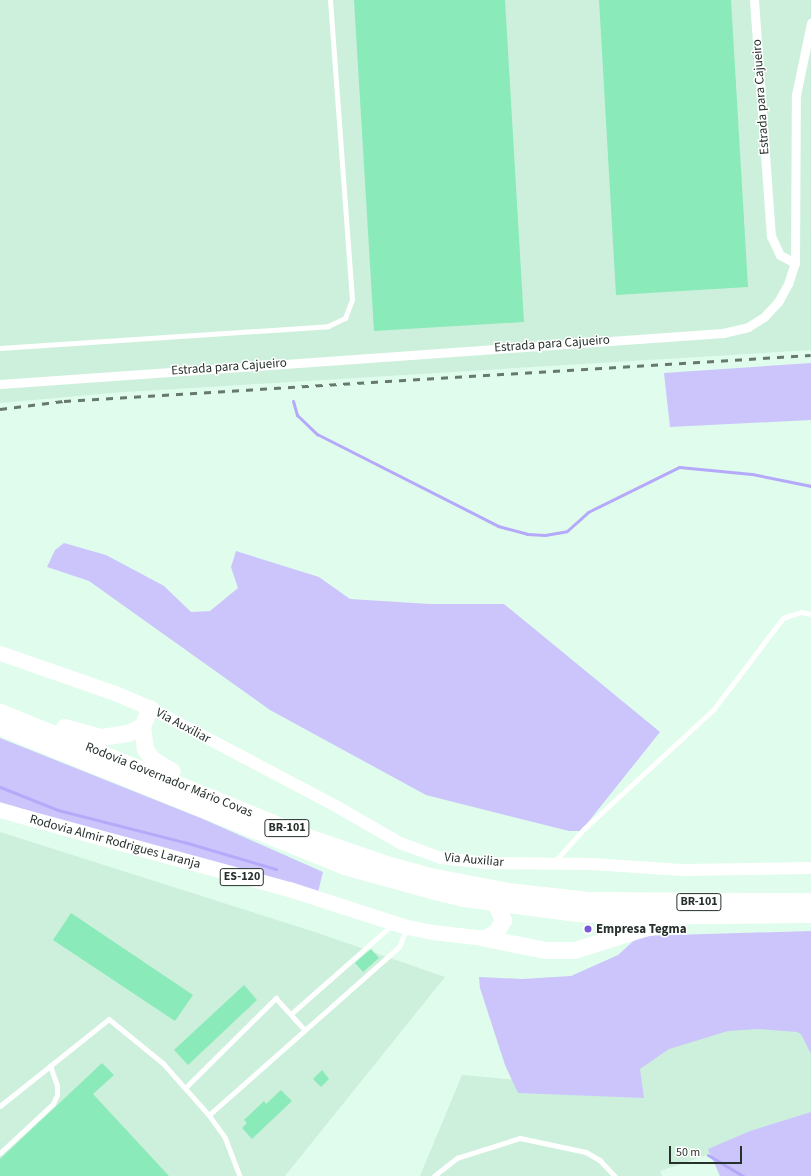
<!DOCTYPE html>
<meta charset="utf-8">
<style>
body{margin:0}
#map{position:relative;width:811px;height:1176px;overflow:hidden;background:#e0fcec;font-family:"Source Sans 3",sans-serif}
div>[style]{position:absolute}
.built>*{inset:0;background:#cdf0dc}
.green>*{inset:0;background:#cbc5fc}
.stream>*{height:3px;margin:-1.5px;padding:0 1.5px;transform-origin:1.5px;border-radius:1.5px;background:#b5a9fa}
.building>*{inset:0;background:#8aeaba}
.service>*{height:4.5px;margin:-2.25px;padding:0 2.25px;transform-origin:2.25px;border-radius:2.25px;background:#fff}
.minor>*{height:9px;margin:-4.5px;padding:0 4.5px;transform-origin:4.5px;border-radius:4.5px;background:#fff}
.tertiary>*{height:12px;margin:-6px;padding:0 6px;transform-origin:6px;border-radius:6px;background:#fff}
.primary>*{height:15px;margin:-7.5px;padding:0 7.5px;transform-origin:7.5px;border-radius:7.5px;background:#fff}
.motorway>*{height:17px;margin:-8.5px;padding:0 8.5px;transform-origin:8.5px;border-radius:8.5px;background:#fff}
.rail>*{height:3px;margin-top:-1.5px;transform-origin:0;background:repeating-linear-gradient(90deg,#67786e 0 7px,transparent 0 14px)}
.dots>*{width:11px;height:11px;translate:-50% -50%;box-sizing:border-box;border:2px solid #fff;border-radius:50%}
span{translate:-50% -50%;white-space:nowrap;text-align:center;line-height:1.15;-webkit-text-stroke:3px #fff;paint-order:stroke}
.shield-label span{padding:1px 3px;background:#fff;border:1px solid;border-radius:3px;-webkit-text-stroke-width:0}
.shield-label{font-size:12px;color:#26312b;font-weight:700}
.street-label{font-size:13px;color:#26312b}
.poi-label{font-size:13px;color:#26312b;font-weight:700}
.left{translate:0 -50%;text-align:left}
.scale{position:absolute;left:669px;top:1146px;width:73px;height:18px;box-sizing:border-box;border:2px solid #26312b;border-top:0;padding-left:5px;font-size:12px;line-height:14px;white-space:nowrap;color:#26312b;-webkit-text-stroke:3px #fff;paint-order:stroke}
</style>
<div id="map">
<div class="built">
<div style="clip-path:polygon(0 0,811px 0,811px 350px,111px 393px,0 403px)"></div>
<div style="clip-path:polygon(0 832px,315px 932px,445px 977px,285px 1176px,0 1176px)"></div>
<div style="clip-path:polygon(811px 1017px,811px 1120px,660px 1171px,662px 1176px,420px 1176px,462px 1075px,629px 1090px,627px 1057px,720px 1024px)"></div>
</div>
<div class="green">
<div style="clip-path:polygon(811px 363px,811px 420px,670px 427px,664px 373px)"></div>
<div style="clip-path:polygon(64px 543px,106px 555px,164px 586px,191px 612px,210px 611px,238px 588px,231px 567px,236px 551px,319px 577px,350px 599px,430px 604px,504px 604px,660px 732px,581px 831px,569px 831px,426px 795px,270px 710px,89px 581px,47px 567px,55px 550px)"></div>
<div style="clip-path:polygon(0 738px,203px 819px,323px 872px,318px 892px,277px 887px,0 802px)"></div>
<div style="clip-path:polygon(811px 931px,811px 1054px,801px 1034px,797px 1032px,758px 1029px,728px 1031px,669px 1049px,640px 1069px,644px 1098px,518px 1093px,505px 1065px,480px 988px,479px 977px,522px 979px,571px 976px,618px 955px,639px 936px)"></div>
<div style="clip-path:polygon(811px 1112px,811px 1176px,720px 1176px,708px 1149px,750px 1131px)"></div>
</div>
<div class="stream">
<div style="left:293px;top:401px;width:15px;rotate:74deg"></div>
<div style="left:297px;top:415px;width:28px;rotate:44deg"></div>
<div style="left:317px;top:434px;width:203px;rotate:26.9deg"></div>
<div style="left:498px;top:526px;width:30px;rotate:15deg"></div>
<div style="left:527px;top:534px;width:18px;rotate:3deg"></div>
<div style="left:545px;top:535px;width:22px;rotate:-10deg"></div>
<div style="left:567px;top:531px;width:28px;rotate:-42deg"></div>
<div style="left:588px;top:512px;width:102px;rotate:-26.3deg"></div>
<div style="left:679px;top:467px;width:73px;rotate:5.5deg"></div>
<div style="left:752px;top:474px;width:60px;rotate:11.5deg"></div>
<div style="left:0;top:787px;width:62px;rotate:21.6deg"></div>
<div style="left:58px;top:810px;width:130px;rotate:14.3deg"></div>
<div style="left:184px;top:842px;width:96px;rotate:16.4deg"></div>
<div style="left:708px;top:1155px;width:41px;rotate:31deg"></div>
</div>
<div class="building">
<div style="clip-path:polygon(354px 0,505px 0,524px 322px,374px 331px)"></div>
<div style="clip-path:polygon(599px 0,731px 0,748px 287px,616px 295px)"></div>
<div style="clip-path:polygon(71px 913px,193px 995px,175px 1021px,53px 940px)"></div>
<div style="clip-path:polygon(371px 949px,379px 958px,363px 972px,355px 963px)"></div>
<div style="clip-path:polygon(244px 985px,257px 1000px,188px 1065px,174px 1050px)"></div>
<div style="clip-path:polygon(102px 1063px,114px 1075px,93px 1094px,169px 1176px,0 1176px,0 1159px)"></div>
<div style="clip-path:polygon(322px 1070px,329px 1079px,321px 1087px,313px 1079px)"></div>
<div style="clip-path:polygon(281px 1090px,292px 1101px,252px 1139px,242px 1128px,247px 1123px,244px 1120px,264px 1101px,266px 1104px)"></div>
</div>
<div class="service">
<div style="left:0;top:348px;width:329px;rotate:-3.8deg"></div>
<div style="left:328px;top:326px;width:19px;rotate:-25deg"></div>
<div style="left:345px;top:318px;width:19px;rotate:-69deg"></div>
<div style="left:352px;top:300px;width:301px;rotate:-94.2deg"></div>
<div style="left:555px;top:861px;width:43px;rotate:-47.8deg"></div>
<div style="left:584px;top:829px;width:176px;rotate:-42.7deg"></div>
<div style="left:713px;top:710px;width:116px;rotate:-52.7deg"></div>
<div style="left:783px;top:618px;width:19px;rotate:-18deg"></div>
<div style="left:801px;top:612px;width:10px;rotate:11deg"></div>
<div style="left:291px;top:1014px;width:135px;rotate:-41.4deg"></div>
<div style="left:185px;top:1088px;width:128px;rotate:-44.7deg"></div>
<div style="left:276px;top:998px;width:43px;rotate:47.8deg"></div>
<div style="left:0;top:1106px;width:139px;rotate:-38.6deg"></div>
<div style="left:109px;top:1019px;width:70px;rotate:39.2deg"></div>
<div style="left:163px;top:1063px;width:69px;rotate:48.5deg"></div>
<div style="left:209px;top:1115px;width:27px;rotate:54deg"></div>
<div style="left:225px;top:1137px;width:42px;rotate:69deg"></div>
<div style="left:209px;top:1115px;width:254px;rotate:-41.5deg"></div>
<div style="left:399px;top:947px;width:18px;rotate:-68deg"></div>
<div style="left:0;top:1153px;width:72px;rotate:-42.8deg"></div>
<div style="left:53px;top:1104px;width:10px;rotate:-66deg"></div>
<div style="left:57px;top:1095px;width:9px;rotate:-90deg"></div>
<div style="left:57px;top:1086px;width:21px;rotate:-109deg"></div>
<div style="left:434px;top:1176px;width:29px;rotate:-38deg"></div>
<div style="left:457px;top:1158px;width:66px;rotate:-17.6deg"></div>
<div style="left:520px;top:1138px;width:67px;rotate:12deg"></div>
<div style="left:586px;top:1152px;width:16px;rotate:30deg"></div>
<div style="left:600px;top:1160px;width:22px;rotate:47deg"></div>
</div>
<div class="minor">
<div style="left:754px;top:0;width:237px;rotate:85.9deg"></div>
<div style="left:771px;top:236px;width:21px;rotate:65deg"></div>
<div style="left:780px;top:255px;width:17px;rotate:28deg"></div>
<div style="left:0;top:384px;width:725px;rotate:-4.03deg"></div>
<div style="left:723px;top:333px;width:26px;rotate:-13deg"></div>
<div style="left:748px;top:327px;width:19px;rotate:-32deg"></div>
<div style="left:764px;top:317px;width:21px;rotate:-47deg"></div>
<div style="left:778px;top:302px;width:21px;rotate:-61deg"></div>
<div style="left:788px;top:284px;width:22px;rotate:-72deg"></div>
<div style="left:795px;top:263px;width:168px;rotate:-89.7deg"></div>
<div style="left:796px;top:95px;width:74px;rotate:-78.2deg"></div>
</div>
<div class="tertiary">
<div style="left:150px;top:708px;width:208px;rotate:27.8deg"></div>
<div style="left:334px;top:805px;width:76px;rotate:29.9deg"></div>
<div style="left:400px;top:843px;width:44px;rotate:20.1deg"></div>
<div style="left:441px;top:858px;width:47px;rotate:6.1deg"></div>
<div style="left:488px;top:863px;width:104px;rotate:0.6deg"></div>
<div style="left:592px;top:864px;width:90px;rotate:3.8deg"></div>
<div style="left:682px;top:870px;width:129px;rotate:-0.9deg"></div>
</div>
<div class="primary">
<div style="left:0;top:653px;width:122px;rotate:19.2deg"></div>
<div style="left:115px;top:693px;width:38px;rotate:23deg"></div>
<div style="left:0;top:810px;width:300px;rotate:15.3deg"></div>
<div style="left:289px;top:889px;width:124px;rotate:17.9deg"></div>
<div style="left:407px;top:927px;width:25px;rotate:11deg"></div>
<div style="left:432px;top:932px;width:53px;rotate:6.5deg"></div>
</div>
<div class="motorway">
<div style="left:150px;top:708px;width:20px;rotate:114deg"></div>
<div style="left:142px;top:726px;width:23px;rotate:83deg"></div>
<div style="left:145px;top:749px;width:12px;rotate:55deg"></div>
<div style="left:152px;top:759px;width:23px;rotate:31deg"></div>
<div style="left:0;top:712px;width:332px;rotate:22.1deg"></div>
<div style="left:308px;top:837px;width:87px;rotate:18.9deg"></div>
<div style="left:390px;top:865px;width:41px;rotate:15.4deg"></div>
<div style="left:430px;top:876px;width:79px;rotate:10.9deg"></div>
<div style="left:508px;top:891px;width:80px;rotate:6.5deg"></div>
<div style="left:587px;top:900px;width:224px;rotate:0.3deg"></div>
<div style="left:0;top:727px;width:371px;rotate:22deg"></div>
<div style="left:344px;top:866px;width:94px;rotate:15.4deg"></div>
<div style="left:435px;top:891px;width:30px;rotate:14deg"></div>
<div style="left:464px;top:898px;width:104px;rotate:7.7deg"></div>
<div style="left:567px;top:912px;width:50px;rotate:4.6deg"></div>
<div style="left:617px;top:916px;width:194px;rotate:-0.6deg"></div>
<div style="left:64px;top:727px;width:39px;rotate:15deg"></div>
<div style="left:102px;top:737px;width:26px;rotate:-9deg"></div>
<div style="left:128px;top:733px;width:16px;rotate:-27deg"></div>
<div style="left:485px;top:938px;width:61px;rotate:11.3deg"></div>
<div style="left:545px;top:950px;width:29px"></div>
<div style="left:574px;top:950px;width:73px;rotate:-17.4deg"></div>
<div style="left:644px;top:928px;width:21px;rotate:-11deg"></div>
<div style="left:485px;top:938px;width:13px;rotate:-29deg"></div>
<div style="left:496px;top:932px;width:14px;rotate:-60deg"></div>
<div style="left:503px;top:920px;width:20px;rotate:-114deg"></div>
</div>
<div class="rail">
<div style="left:0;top:409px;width:64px;rotate:-7.1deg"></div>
<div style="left:64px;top:401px;width:748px;rotate:-3.52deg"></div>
</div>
<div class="dots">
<div style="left:588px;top:929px;background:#7659d3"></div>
</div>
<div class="shield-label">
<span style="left:287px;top:828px">BR-101</span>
<span style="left:242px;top:877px">ES-120</span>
<span style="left:699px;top:902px">BR-101</span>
</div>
<div class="street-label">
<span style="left:761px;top:97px;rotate:-94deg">Estrada para Cajueiro</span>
<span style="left:552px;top:344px;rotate:-4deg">Estrada para Cajueiro</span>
<span style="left:229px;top:367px;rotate:-4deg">Estrada para Cajueiro</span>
<span style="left:183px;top:726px;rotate:28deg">Via Auxiliar</span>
<span style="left:169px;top:780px;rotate:22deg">Rodovia Governador Mário Covas</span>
<span style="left:115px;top:842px;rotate:15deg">Rodovia Almir Rodrigues Laranja</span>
<span style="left:474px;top:860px;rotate:5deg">Via Auxiliar</span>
</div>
<div class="poi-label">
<span class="left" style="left:596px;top:929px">Empresa Tegma</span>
</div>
<div class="scale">50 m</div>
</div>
